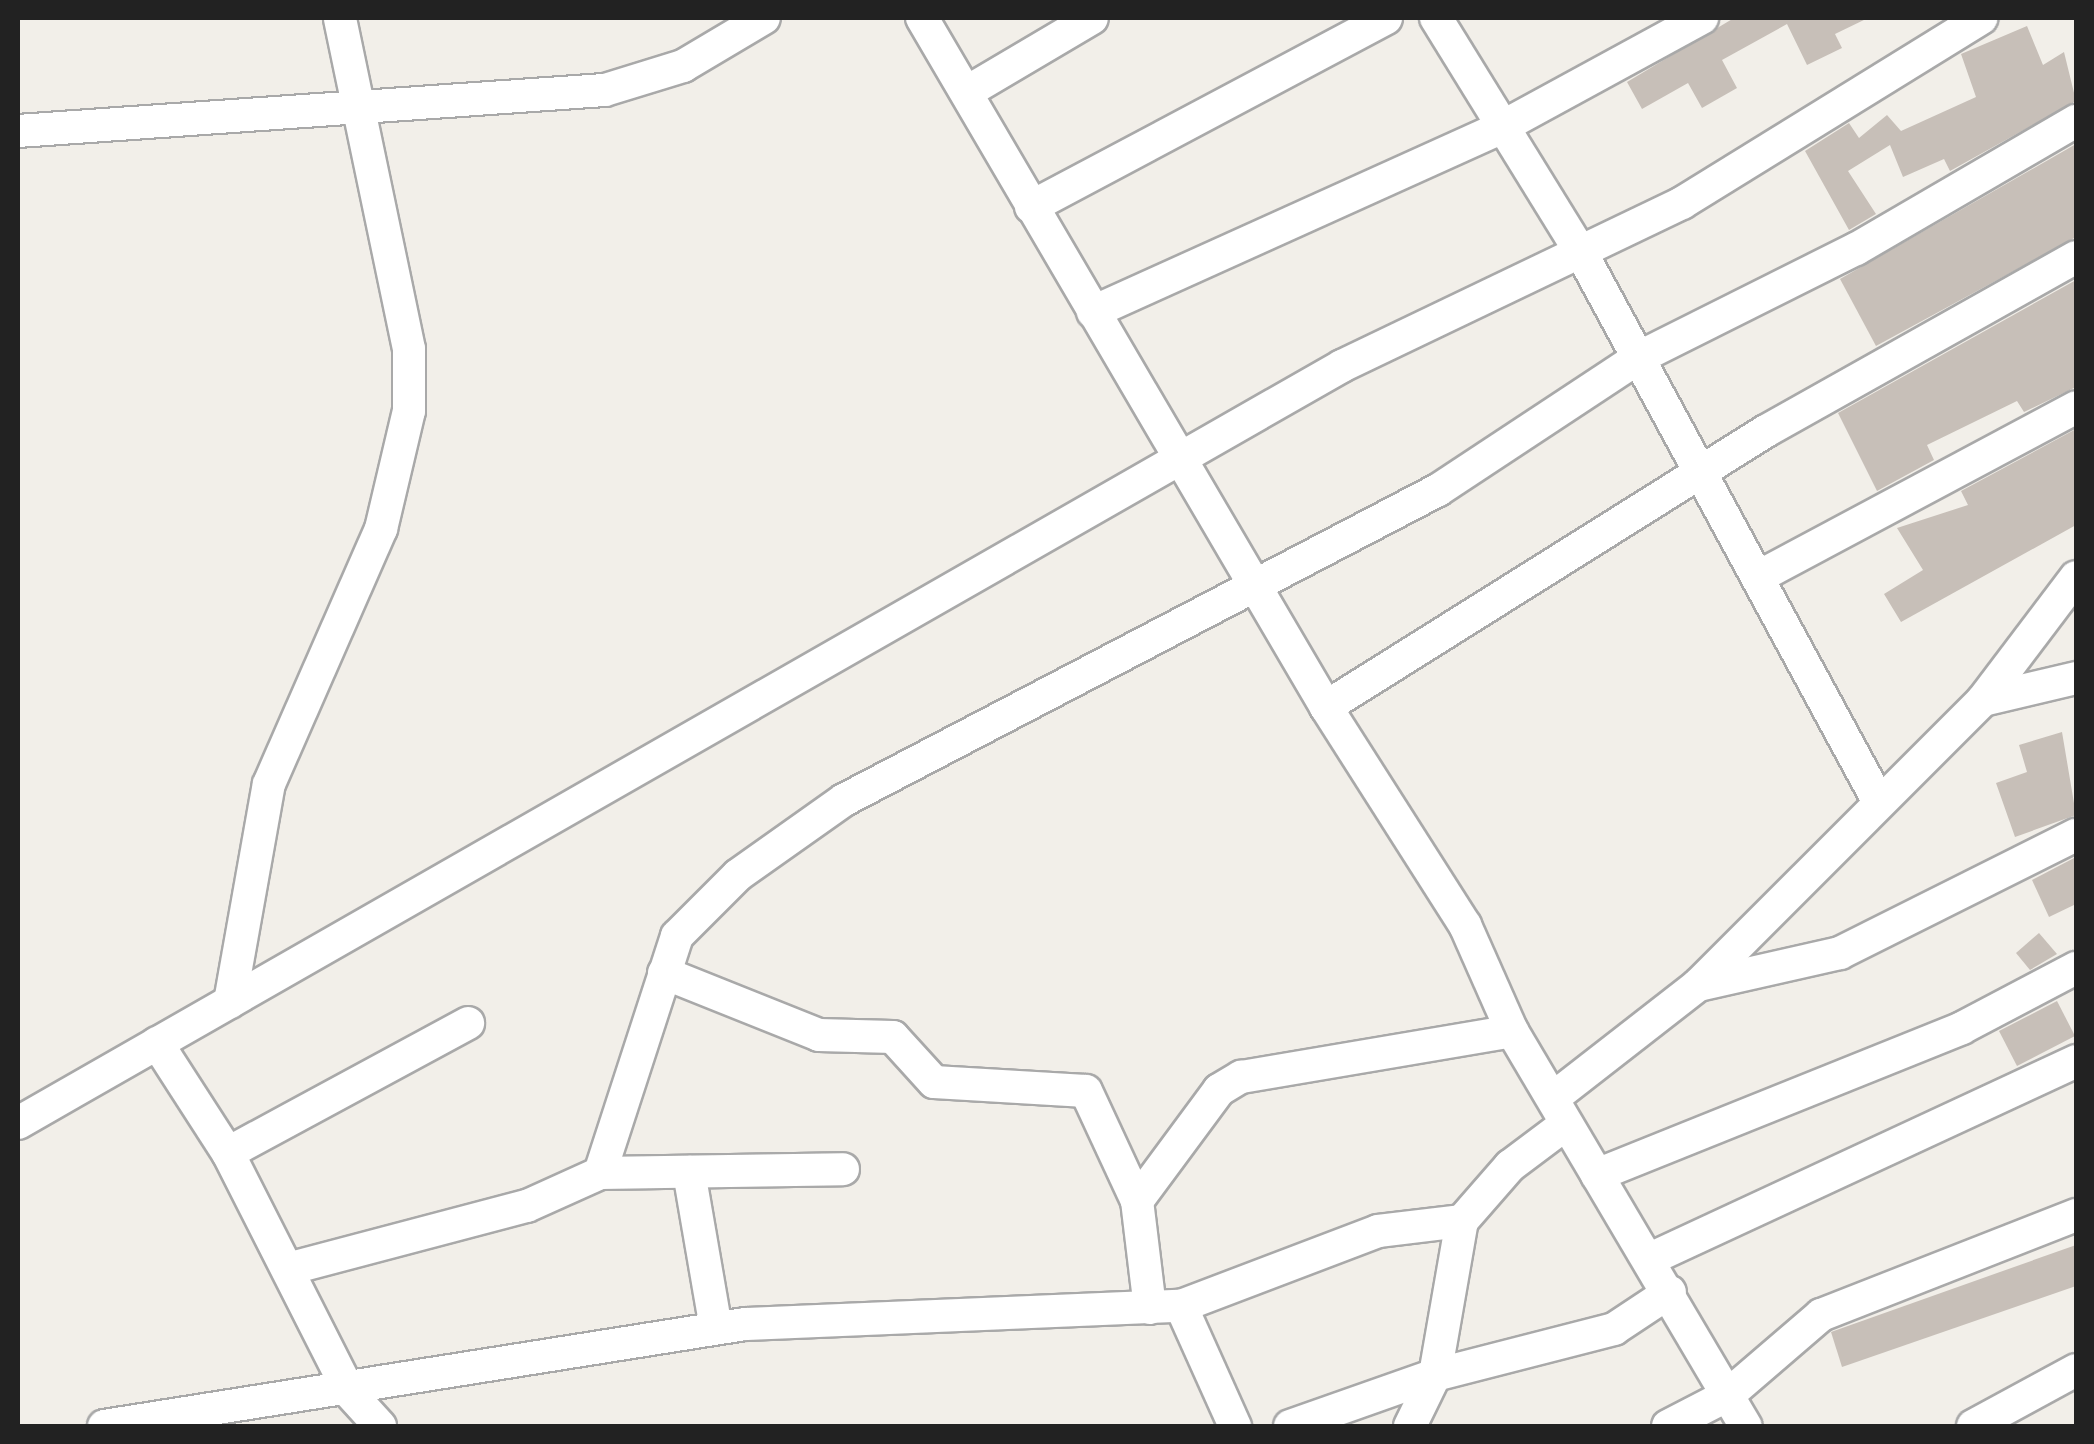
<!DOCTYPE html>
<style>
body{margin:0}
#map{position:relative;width:2094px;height:1444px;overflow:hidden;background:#f2efe9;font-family:Signika,sans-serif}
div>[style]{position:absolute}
.building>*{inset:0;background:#c7bfb8}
.roads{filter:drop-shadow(2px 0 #a9a9a9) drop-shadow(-2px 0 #a9a9a9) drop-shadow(0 2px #a9a9a9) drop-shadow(0 -2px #a9a9a9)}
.minor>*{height:32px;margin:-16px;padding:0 16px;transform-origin:16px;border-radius:16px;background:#fff}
span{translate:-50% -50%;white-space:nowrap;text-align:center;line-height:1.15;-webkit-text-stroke:8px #fff;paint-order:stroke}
.frame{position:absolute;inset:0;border:20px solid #222;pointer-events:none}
</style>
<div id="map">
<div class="building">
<div style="clip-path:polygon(1734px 18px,1868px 18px,1835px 34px,1842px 48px,1807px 65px,1787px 24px,1722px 60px,1737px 88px,1702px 108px,1688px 83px,1642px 109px,1627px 82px)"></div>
<div style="clip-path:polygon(2027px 26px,2043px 65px,2064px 52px,2076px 101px,1950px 171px,1944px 159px,1903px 177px,1890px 145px,1848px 171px,1876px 214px,1849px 230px,1805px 151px,1849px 123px,1859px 138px,1887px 115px,1901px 131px,1976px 97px,1961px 54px)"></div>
<div style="clip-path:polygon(2076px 144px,2076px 237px,1876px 346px,1840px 279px)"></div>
<div style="clip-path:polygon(2076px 280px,2076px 387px,2024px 412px,2017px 401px,1927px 445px,1934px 460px,1877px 491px,1838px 413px)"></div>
<div style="clip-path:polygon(2076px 429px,2076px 525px,1901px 622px,1884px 594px,1923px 570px,1897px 528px,1968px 505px,1961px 491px)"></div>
<div style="clip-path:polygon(2062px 732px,2076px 815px,2015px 837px,1996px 783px,2027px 772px,2019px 745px)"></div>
<div style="clip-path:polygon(2076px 857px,2076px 904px,2049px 917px,2032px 880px)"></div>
<div style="clip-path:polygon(2039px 933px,2057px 954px,2030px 970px,2016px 953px)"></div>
<div style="clip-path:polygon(2057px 1001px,2075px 1036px,2017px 1066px,1999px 1031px)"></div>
<div style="clip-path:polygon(2076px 1245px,2076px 1286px,1842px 1367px,1831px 1332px)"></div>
</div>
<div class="roads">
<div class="minor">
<div style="left:922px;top:18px;width:799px;rotate:59.61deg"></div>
<div style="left:1326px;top:707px;width:259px;rotate:57.5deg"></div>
<div style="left:1465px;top:925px;width:116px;rotate:66.1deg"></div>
<div style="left:1512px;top:1031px;width:459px;rotate:59.4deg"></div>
<div style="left:1436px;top:18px;width:280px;rotate:58.3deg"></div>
<div style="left:1583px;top:256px;width:621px;rotate:61.54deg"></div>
<div style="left:967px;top:92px;width:145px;rotate:-30.6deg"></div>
<div style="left:18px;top:131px;width:588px;rotate:-4deg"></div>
<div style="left:605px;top:90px;width:82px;rotate:-17.1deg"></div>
<div style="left:683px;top:66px;width:94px;rotate:-30.7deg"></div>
<div style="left:1031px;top:207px;width:402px;rotate:-28deg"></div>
<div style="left:1093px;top:312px;width:449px;rotate:-24.3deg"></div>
<div style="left:1502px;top:127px;width:228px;rotate:-28.6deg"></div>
<div style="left:1760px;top:576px;width:358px;rotate:-28.1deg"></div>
<div style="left:1983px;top:700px;width:96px;rotate:-13.3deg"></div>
<div style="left:1326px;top:707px;width:519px;rotate:-32.1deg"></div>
<div style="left:1766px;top:431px;width:355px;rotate:-29.3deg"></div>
<div style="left:664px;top:973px;width:167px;rotate:21.8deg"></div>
<div style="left:819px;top:1035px;width:74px;rotate:1.5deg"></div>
<div style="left:893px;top:1037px;width:61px;rotate:47.7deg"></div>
<div style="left:934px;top:1082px;width:152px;rotate:3.4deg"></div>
<div style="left:1086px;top:1091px;width:121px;rotate:65.1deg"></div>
<div style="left:1698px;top:985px;width:146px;rotate:-12.7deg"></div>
<div style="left:1840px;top:953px;width:264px;rotate:-26.6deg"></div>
<div style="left:230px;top:1002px;width:221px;rotate:-79.9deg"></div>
<div style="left:269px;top:784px;width:279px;rotate:-66.3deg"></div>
<div style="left:381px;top:529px;width:121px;rotate:-76.7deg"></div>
<div style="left:409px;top:411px;width:62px;rotate:-90deg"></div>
<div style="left:409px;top:349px;width:338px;rotate:-101.8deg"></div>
<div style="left:157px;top:1043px;width:131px;rotate:57.2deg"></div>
<div style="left:228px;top:1153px;width:268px;rotate:63.1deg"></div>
<div style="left:349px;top:1392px;width:46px;rotate:47.6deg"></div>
<div style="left:1553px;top:1098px;width:184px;rotate:-37.9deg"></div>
<div style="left:1698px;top:985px;width:403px;rotate:-45deg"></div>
<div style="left:1983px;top:700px;width:154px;rotate:-52.9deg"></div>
<div style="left:18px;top:1123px;width:1525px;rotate:-29.76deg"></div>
<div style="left:1342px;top:366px;width:377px;rotate:-25.6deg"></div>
<div style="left:1682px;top:203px;width:352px;rotate:-31.7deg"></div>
<div style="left:228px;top:1153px;width:273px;rotate:-28.4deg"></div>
<div style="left:689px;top:1172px;width:158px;rotate:80.2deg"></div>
<div style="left:600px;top:1173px;width:249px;rotate:-72deg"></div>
<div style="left:677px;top:936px;width:86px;rotate:-45deg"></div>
<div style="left:738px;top:875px;width:130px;rotate:-35.3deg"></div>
<div style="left:844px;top:800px;width:670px;rotate:-27.56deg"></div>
<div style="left:1438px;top:490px;width:242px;rotate:-33.4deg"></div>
<div style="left:1640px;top:357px;width:241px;rotate:-26.6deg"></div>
<div style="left:1856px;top:249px;width:255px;rotate:-30.2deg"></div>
<div style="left:1597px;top:1175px;width:393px;rotate:-21.9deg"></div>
<div style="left:1962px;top:1028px;width:129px;rotate:-27.8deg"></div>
<div style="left:1650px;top:1259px;width:470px;rotate:-24.9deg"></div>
<div style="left:288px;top:1269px;width:247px;rotate:-14.8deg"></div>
<div style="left:527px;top:1206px;width:80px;rotate:-24.3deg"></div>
<div style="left:600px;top:1173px;width:243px;rotate:-0.9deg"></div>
<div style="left:1181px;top:1306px;width:132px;rotate:65.8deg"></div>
<div style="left:1150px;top:1308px;width:108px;rotate:-96.9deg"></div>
<div style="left:1137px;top:1201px;width:138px;rotate:-53.5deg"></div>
<div style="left:1219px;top:1090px;width:26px;rotate:-31deg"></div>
<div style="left:1241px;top:1077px;width:275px;rotate:-9.6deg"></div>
<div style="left:104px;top:1426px;width:649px;rotate:-9.04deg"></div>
<div style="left:745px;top:1324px;width:436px;rotate:-2.4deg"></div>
<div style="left:1181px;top:1306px;width:211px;rotate:-20.8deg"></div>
<div style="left:1378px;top:1231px;width:85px;rotate:-6.8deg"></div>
<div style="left:1290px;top:1426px;width:154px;rotate:-19.4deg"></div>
<div style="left:1435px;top:1375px;width:185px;rotate:-14.4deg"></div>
<div style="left:1614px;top:1329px;width:67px;rotate:-33.5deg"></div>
<div style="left:1410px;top:1426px;width:57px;rotate:-63.9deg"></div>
<div style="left:1435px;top:1375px;width:156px;rotate:-80.1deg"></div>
<div style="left:1462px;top:1221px;width:73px;rotate:-48.9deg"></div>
<div style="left:1510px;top:1166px;width:70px;rotate:-36.9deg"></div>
<div style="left:1668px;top:1426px;width:68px;rotate:-27.3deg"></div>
<div style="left:1728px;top:1395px;width:123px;rotate:-40.7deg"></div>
<div style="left:1821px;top:1315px;width:274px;rotate:-21.4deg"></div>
<div style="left:1973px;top:1426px;width:117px;rotate:-28.5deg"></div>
</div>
</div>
<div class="frame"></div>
</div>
